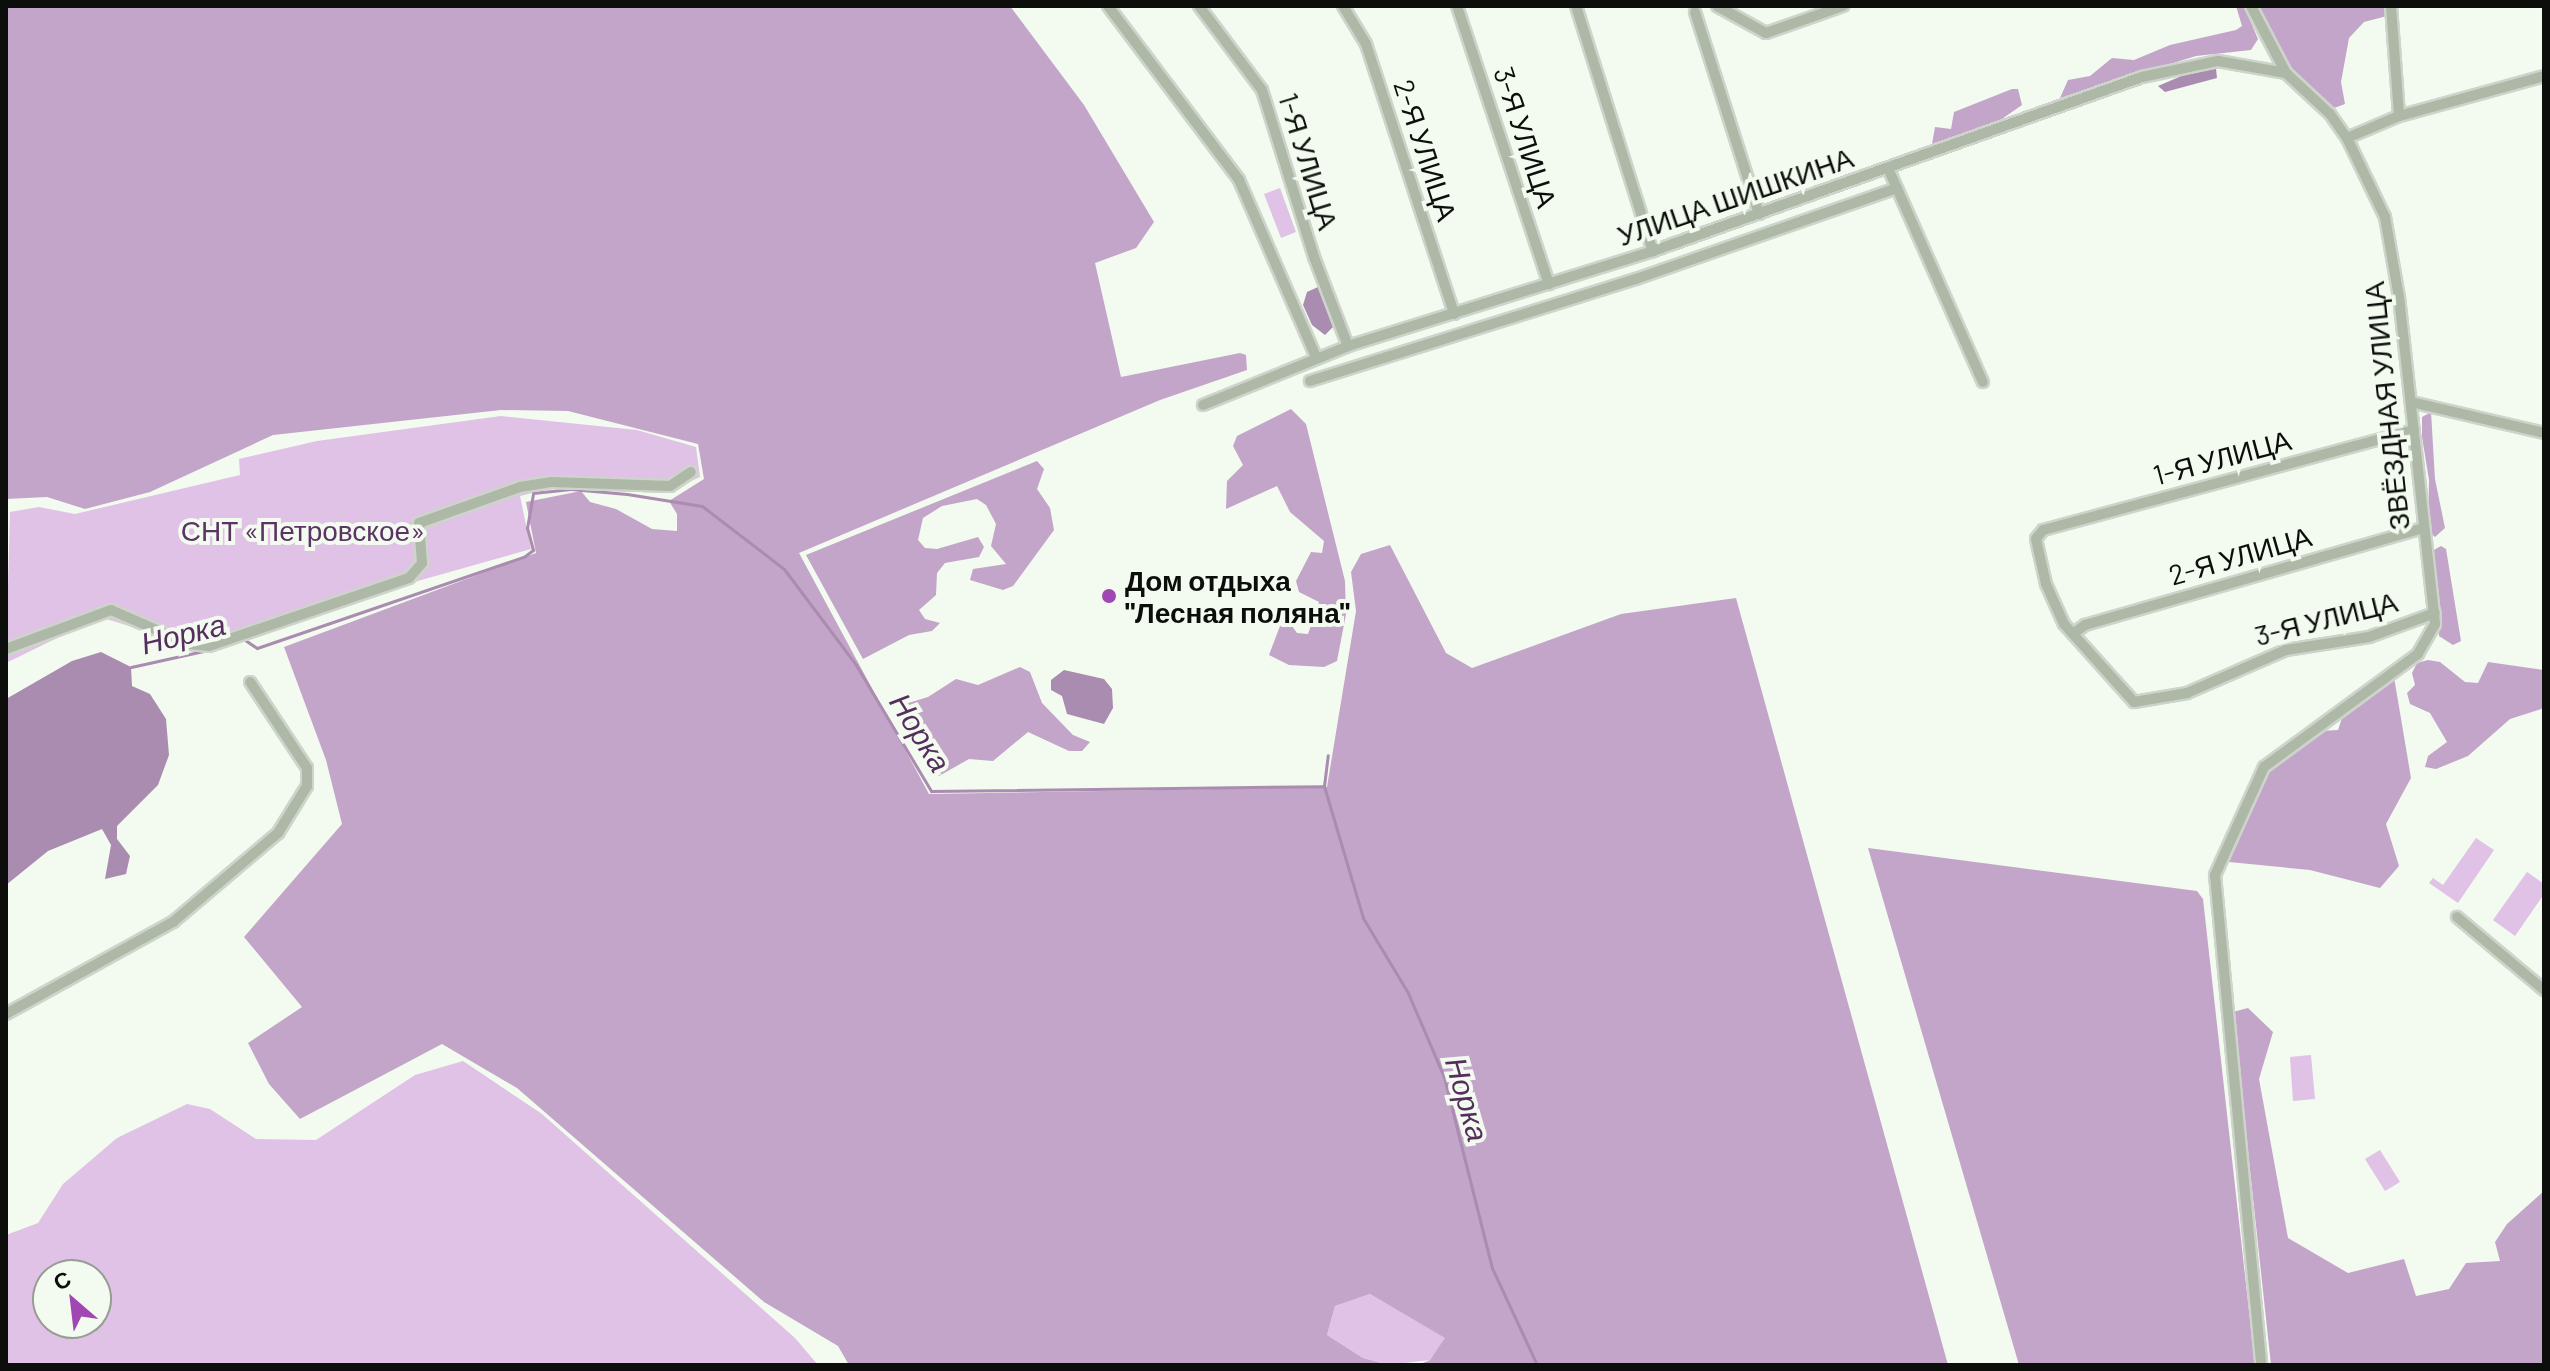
<!DOCTYPE html>
<meta charset="utf-8">
<style>
body{margin:0}
#map{position:relative;width:2550px;height:1371px;overflow:hidden;background:#f3faef;font-family:Barlow,sans-serif}
div>[style]{position:absolute}
.green>*{inset:0;background:#dfc2e5}
.forest>*{inset:0;background:#c2a5c9}
.water>*{inset:0;background:#a98caf}
.stream>*{height:3px;margin:-1.5px;padding:0 1.5px;transform-origin:1.5px;border-radius:1.5px;background:#a98caf}
.roads{filter:drop-shadow(2px 0 #ced4cb) drop-shadow(-2px 0 #ced4cb) drop-shadow(0 2px #ced4cb) drop-shadow(0 -2px #ced4cb)}
.minor>*{height:10px;margin:-5px;padding:0 5px;transform-origin:5px;border-radius:5px;background:#adb8a7}
.dots>*{width:22px;height:22px;translate:-50% -50%;box-sizing:border-box;border:4px solid #f3faef;border-radius:50%}
span{translate:-50% -50%;white-space:nowrap;text-align:center;line-height:1.15;-webkit-text-stroke:8px #f3faef;paint-order:stroke}
.street-label{font-size:28px;color:#0c0e0b}
.park-label{font-size:28px;color:#5b3464}
.poi-label{font-size:28px;color:#0c0e0b;font-weight:700}
.left{translate:0 -50%;text-align:left}
.water-label{font-size:30px;color:#552e5d;font-style:italic}
.frame{position:absolute;inset:0;border:8px solid #0c0e0b;pointer-events:none}
.north{position:absolute;left:32px;top:1259px;width:80px;height:80px;box-sizing:border-box;background:#f3faef;border:2px solid #979c94;border-radius:50%;rotate:332deg;font-size:22px;font-weight:700;line-height:32px;text-align:center;color:#0c0e0b}
.north::after{content:'';display:block;margin:auto;width:28px;height:36px;background:#a047b3;clip-path:polygon(50% 0,100% 100%,50% 72%,0 100%)}
</style>
<div id="map">
<div class="green">
<div style="clip-path:polygon(1280px 188px,1296px 232px,1281px 238px,1264px 194px)"></div>
<div style="clip-path:polygon(501px 416px,637px 430px,696px 447px,700px 477px,669px 491px,556px 487px,520px 496px,531px 549px,400px 586px,213px 649px,164px 650px,139px 629px,100px 617px,6px 663px,10px 512px,39px 507px,75px 514px,240px 475px,239px 459px,317px 441px)"></div>
<div style="clip-path:polygon(2476px 838px,2494px 850px,2458px 903px,2429px 883px,2433px 878px,2443px 885px)"></div>
<div style="clip-path:polygon(2527px 872px,2544px 884px,2544px 894px,2515px 936px,2493px 920px)"></div>
<div style="clip-path:polygon(2311px 1055px,2315px 1099px,2293px 1101px,2290px 1057px)"></div>
<div style="clip-path:polygon(evenodd,463px 1061px,542px 1114px,795px 1338px,818px 1365px,6px 1365px,6px 1235px,38px 1223px,63px 1184px,117px 1138px,187px 1104px,210px 1109px,256px 1139px,316px 1140px,415px 1075px,463px 1061px,48px 1275px,96px 1275px,96px 1323px,48px 1323px,48px 1275px)"></div>
<div style="clip-path:polygon(2380px 1150px,2400px 1182px,2385px 1191px,2365px 1159px)"></div>
<div style="clip-path:polygon(1370px 1294px,1446px 1338px,1430px 1360px,1388px 1365px,1363px 1358px,1327px 1335px,1335px 1306px)"></div>
</div>
<div class="forest">
<div style="clip-path:polygon(6px 6px,1010px 6px,1084px 105px,1154px 222px,1136px 248px,1095px 263px,1121px 377px,1240px 353px,1246px 355px,1247px 370px,1160px 400px,799px 553px,929px 794px,1327px 787px,1356px 611px,1351px 572px,1361px 554px,1390px 545px,1446px 653px,1472px 668px,1621px 614px,1736px 598px,1948px 1365px,1418px 1365px,1430px 1360px,1445px 1338px,1370px 1294px,1335px 1306px,1327px 1335px,1363px 1358px,1388px 1365px,849px 1365px,838px 1346px,764px 1302px,517px 1088px,442px 1044px,300px 1119px,269px 1084px,248px 1043px,302px 1007px,244px 937px,342px 824px,326px 760px,284px 647px,536px 553px,526px 502px,581px 491px,590px 502px,616px 509px,652px 529px,677px 531px,677px 514px,669px 501px,704px 479px,698px 444px,568px 411px,501px 410px,273px 435px,150px 492px,85px 509px,47px 497px,6px 499px)"></div>
<div style="clip-path:polygon(2236px 6px,2244px 6px,2258px 39px,2251px 50px,2196px 56px,2060px 98px,2068px 80px,2090px 76px,2112px 58px,2134px 60px,2170px 45px,2236px 30px,2242px 26px)"></div>
<div style="clip-path:polygon(2258px 6px,2388px 6px,2387px 16px,2364px 22px,2349px 38px,2341px 82px,2345px 104px,2334px 108px,2291px 69px)"></div>
<div style="clip-path:polygon(2012px 89px,2018px 89px,2022px 105px,1999px 121px,1943px 145px,1932px 144px,1935px 127px,1951px 129px,1954px 112px)"></div>
<div style="clip-path:polygon(1291px 409px,1306px 424px,1345px 581px,1346px 614px,1337px 661px,1324px 667px,1289px 665px,1269px 655px,1280px 626px,1290px 623px,1297px 633px,1308px 634px,1319px 602px,1299px 592px,1296px 581px,1311px 552px,1322px 553px,1324px 541px,1290px 512px,1277px 486px,1226px 509px,1227px 481px,1243px 465px,1233px 446px,1237px 436px)"></div>
<div style="clip-path:polygon(2431px 412px,2435px 479px,2445px 528px,2435px 537px,2428px 531px,2429px 480px,2422px 437px,2422px 417px)"></div>
<div style="clip-path:polygon(1037px 461px,1044px 469px,1037px 489px,1050px 508px,1054px 530px,1013px 586px,1003px 590px,970px 580px,973px 569px,1006px 564px,991px 546px,996px 524px,986px 505px,977px 499px,942px 506px,923px 518px,918px 540px,925px 548px,937px 549px,978px 537px,984px 547px,979px 557px,945px 563px,937px 573px,936px 595px,919px 610px,925px 619px,940px 623px,932px 631px,909px 635px,863px 659px,806px 555px)"></div>
<div style="clip-path:polygon(2441px 546px,2446px 549px,2461px 641px,2453px 645px,2439px 636px,2432px 551px)"></div>
<div style="clip-path:polygon(2428px 660px,2440px 662px,2465px 682px,2478px 683px,2488px 662px,2544px 670px,2544px 708px,2510px 719px,2468px 756px,2436px 769px,2425px 767px,2428px 756px,2447px 742px,2430px 713px,2410px 704px,2407px 693px,2415px 685px,2412px 673px,2417px 663px)"></div>
<div style="clip-path:polygon(1020px 667px,1030px 672px,1042px 703px,1073px 735px,1090px 742px,1082px 751px,1069px 751px,1028px 732px,993px 761px,969px 759px,939px 776px,929px 770px,898px 713px,905px 704px,928px 697px,956px 679px,978px 685px)"></div>
<div style="clip-path:polygon(2394px 677px,2411px 778px,2386px 824px,2399px 866px,2380px 888px,2310px 870px,2229px 862px,2245px 811px,2272px 765px,2321px 731px,2338px 730px,2343px 715px)"></div>
<div style="clip-path:polygon(1868px 848px,2197px 891px,2203px 899px,2255px 1365px,2019px 1365px)"></div>
<div style="clip-path:polygon(2248px 1008px,2273px 1032px,2259px 1079px,2288px 1238px,2348px 1273px,2404px 1259px,2416px 1296px,2449px 1289px,2466px 1263px,2500px 1261px,2495px 1242px,2507px 1224px,2544px 1191px,2544px 1365px,2271px 1365px,2233px 1012px)"></div>
</div>
<div class="water">
<div style="clip-path:polygon(2216px 69px,2217px 78px,2165px 92px,2158px 86px,2193px 71px)"></div>
<div style="clip-path:polygon(1318px 287px,1334px 326px,1325px 335px,1312px 325px,1303px 305px,1307px 292px)"></div>
<div style="clip-path:polygon(101px 652px,131px 667px,132px 686px,150px 694px,166px 719px,169px 755px,158px 785px,117px 826px,117px 839px,130px 856px,126px 874px,105px 879px,111px 845px,102px 829px,48px 851px,6px 885px,6px 699px,72px 661px)"></div>
<div style="clip-path:polygon(1064px 670px,1104px 679px,1112px 689px,1113px 708px,1104px 724px,1067px 714px,1062px 696px,1051px 690px,1051px 680px)"></div>
</div>
<div class="stream">
<div style="left:242px;top:638px;width:18px;rotate:34deg"></div>
<div style="left:257px;top:648px;width:283px;rotate:-18.9deg"></div>
<div style="left:525px;top:556px;width:10px;rotate:-37deg"></div>
<div style="left:533px;top:550px;width:23px;rotate:-105deg"></div>
<div style="left:527px;top:528px;width:36px;rotate:-80deg"></div>
<div style="left:533px;top:493px;width:38px;rotate:-6deg"></div>
<div style="left:571px;top:489px;width:56px;rotate:5.1deg"></div>
<div style="left:627px;top:494px;width:76px;rotate:9.1deg"></div>
<div style="left:702px;top:506px;width:103px;rotate:37.5deg"></div>
<div style="left:784px;top:569px;width:120px;rotate:53.1deg"></div>
<div style="left:856px;top:665px;width:147px;rotate:59.2deg"></div>
<div style="left:931px;top:791px;width:393px;rotate:-0.7deg"></div>
<div style="left:1324px;top:786px;width:138px;rotate:73.5deg"></div>
<div style="left:1363px;top:918px;width:87px;rotate:59deg"></div>
<div style="left:1408px;top:993px;width:91px;rotate:66.8deg"></div>
<div style="left:1444px;top:1077px;width:197px;rotate:75.9deg"></div>
<div style="left:1492px;top:1268px;width:107px;rotate:65.1deg"></div>
<div style="left:131px;top:667px;width:88px;rotate:-12.5deg"></div>
<div style="left:1324px;top:786px;width:31px;rotate:-83deg"></div>
<div style="left:2393px;top:1365px;width:11px"></div>
</div>
<div class="roads">
<div class="minor">
<div style="left:1108px;top:6px;width:218px;rotate:53deg"></div>
<div style="left:1239px;top:180px;width:193px;rotate:66.5deg"></div>
<div style="left:1199px;top:6px;width:105px;rotate:53.1deg"></div>
<div style="left:1262px;top:90px;width:175px;rotate:72.7deg"></div>
<div style="left:1314px;top:257px;width:95px;rotate:69.1deg"></div>
<div style="left:1343px;top:6px;width:44px;rotate:58.8deg"></div>
<div style="left:1366px;top:44px;width:284px;rotate:71.9deg"></div>
<div style="left:1457px;top:6px;width:293px;rotate:71.7deg"></div>
<div style="left:1576px;top:6px;width:257px;rotate:72.6deg"></div>
<div style="left:1717px;top:6px;width:56px;rotate:28.9deg"></div>
<div style="left:1766px;top:33px;width:82px;rotate:-19.3deg"></div>
<div style="left:2251px;top:6px;width:76px;rotate:62.4deg"></div>
<div style="left:2286px;top:73px;width:60px;rotate:43deg"></div>
<div style="left:2330px;top:114px;width:29px;rotate:55deg"></div>
<div style="left:2347px;top:138px;width:88px;rotate:64.3deg"></div>
<div style="left:2385px;top:217px;width:81px;rotate:80.1deg"></div>
<div style="left:2399px;top:297px;width:329px;rotate:83.7deg"></div>
<div style="left:2435px;top:624px;width:34px;rotate:120deg"></div>
<div style="left:2418px;top:654px;width:191px;rotate:143.7deg"></div>
<div style="left:2264px;top:767px;width:119px;rotate:114.4deg"></div>
<div style="left:2215px;top:875px;width:492px;rotate:84.6deg"></div>
<div style="left:2391px;top:6px;width:110px;rotate:85.8deg"></div>
<div style="left:1695px;top:12px;width:212px;rotate:72.4deg"></div>
<div style="left:2347px;top:138px;width:56px;rotate:-22.9deg"></div>
<div style="left:2399px;top:116px;width:150px;rotate:-15.4deg"></div>
<div style="left:1888px;top:168px;width:234px;rotate:66.1deg"></div>
<div style="left:1310px;top:381px;width:342px;rotate:-17.4deg"></div>
<div style="left:1636px;top:279px;width:276px;rotate:-19.2deg"></div>
<div style="left:2411px;top:402px;width:137px;rotate:13.1deg"></div>
<div style="left:1203px;top:405px;width:157px;rotate:-22.1deg"></div>
<div style="left:1348px;top:346px;width:319px;rotate:-17.3deg"></div>
<div style="left:1653px;top:251px;width:519px;rotate:-19.59deg"></div>
<div style="left:2142px;top:77px;width:78px;rotate:-11.9deg"></div>
<div style="left:2218px;top:61px;width:69px;rotate:10deg"></div>
<div style="left:2414px;top:430px;width:384px;rotate:164.9deg"></div>
<div style="left:2043px;top:530px;width:11px;rotate:128deg"></div>
<div style="left:2036px;top:539px;width:46px;rotate:77.5deg"></div>
<div style="left:2046px;top:584px;width:44px;rotate:65.8deg"></div>
<div style="left:2064px;top:624px;width:105px;rotate:48.1deg"></div>
<div style="left:2134px;top:702px;width:54px;rotate:-9.6deg"></div>
<div style="left:2187px;top:693px;width:108px;rotate:-23.5deg"></div>
<div style="left:2286px;top:650px;width:84px;rotate:-8.9deg"></div>
<div style="left:2369px;top:637px;width:70px;rotate:-20deg"></div>
<div style="left:2074px;top:633px;width:14px;rotate:-36deg"></div>
<div style="left:2085px;top:625px;width:352px;rotate:-16deg"></div>
<div style="left:6px;top:649px;width:112px;rotate:-20.4deg"></div>
<div style="left:111px;top:610px;width:85px;rotate:23.6deg"></div>
<div style="left:189px;top:644px;width:20px;rotate:6deg"></div>
<div style="left:209px;top:646px;width:211px;rotate:-18.8deg"></div>
<div style="left:409px;top:578px;width:20px;rotate:-49deg"></div>
<div style="left:422px;top:563px;width:40px;rotate:-94.3deg"></div>
<div style="left:419px;top:523px;width:107px;rotate:-19.6deg"></div>
<div style="left:520px;top:487px;width:31px;rotate:-9deg"></div>
<div style="left:551px;top:482px;width:119px;rotate:1.9deg"></div>
<div style="left:670px;top:486px;width:25px;rotate:-34deg"></div>
<div style="left:2457px;top:917px;width:114px;rotate:40deg"></div>
<div style="left:6px;top:1014px;width:191px;rotate:-28.9deg"></div>
<div style="left:173px;top:922px;width:138px;rotate:-40.3deg"></div>
<div style="left:278px;top:833px;width:55px;rotate:-58.3deg"></div>
<div style="left:307px;top:786px;width:18px;rotate:-90deg"></div>
<div style="left:307px;top:768px;width:103px;rotate:-123.5deg"></div>
</div>
</div>
<div class="dots">
<div style="left:1109px;top:596px;background:#a047b3"></div>
</div>
<div class="street-label">
<span style="left:1526px;top:137px;rotate:72deg">3-Я УЛИЦА</span>
<span style="left:1426px;top:150px;rotate:72deg">2-Я УЛИЦА</span>
<span style="left:1309px;top:161px;rotate:73deg">1-Я УЛИЦА</span>
<span style="left:1735px;top:196px;rotate:-19deg">УЛИЦА ШИШКИНА</span>
<span style="left:2386px;top:406px;rotate:-96deg">ЗВЁЗДНАЯ УЛИЦА</span>
<span style="left:2222px;top:457px;rotate:-15deg">1-Я УЛИЦА</span>
<span style="left:2240px;top:555px;rotate:-16deg">2-Я УЛИЦА</span>
<span style="left:2326px;top:618px;rotate:-14deg">3-Я УЛИЦА</span>
</div>
<div class="park-label">
<span style="left:303px;top:530px">СНТ «Петровское»</span>
</div>
<div class="poi-label">
<span class="left" style="left:1125px;top:596px">Дом отдыха<br>"Лесная поляна"</span>
</div>
<div class="water-label">
<span style="left:183px;top:633px;rotate:-14deg">Норка</span>
<span style="left:921px;top:732px;rotate:58deg">Норка</span>
<span style="left:1468px;top:1099px;rotate:74deg">Норка</span>
</div>
<div class="frame"></div>
<div class="north">С</div>
</div>
